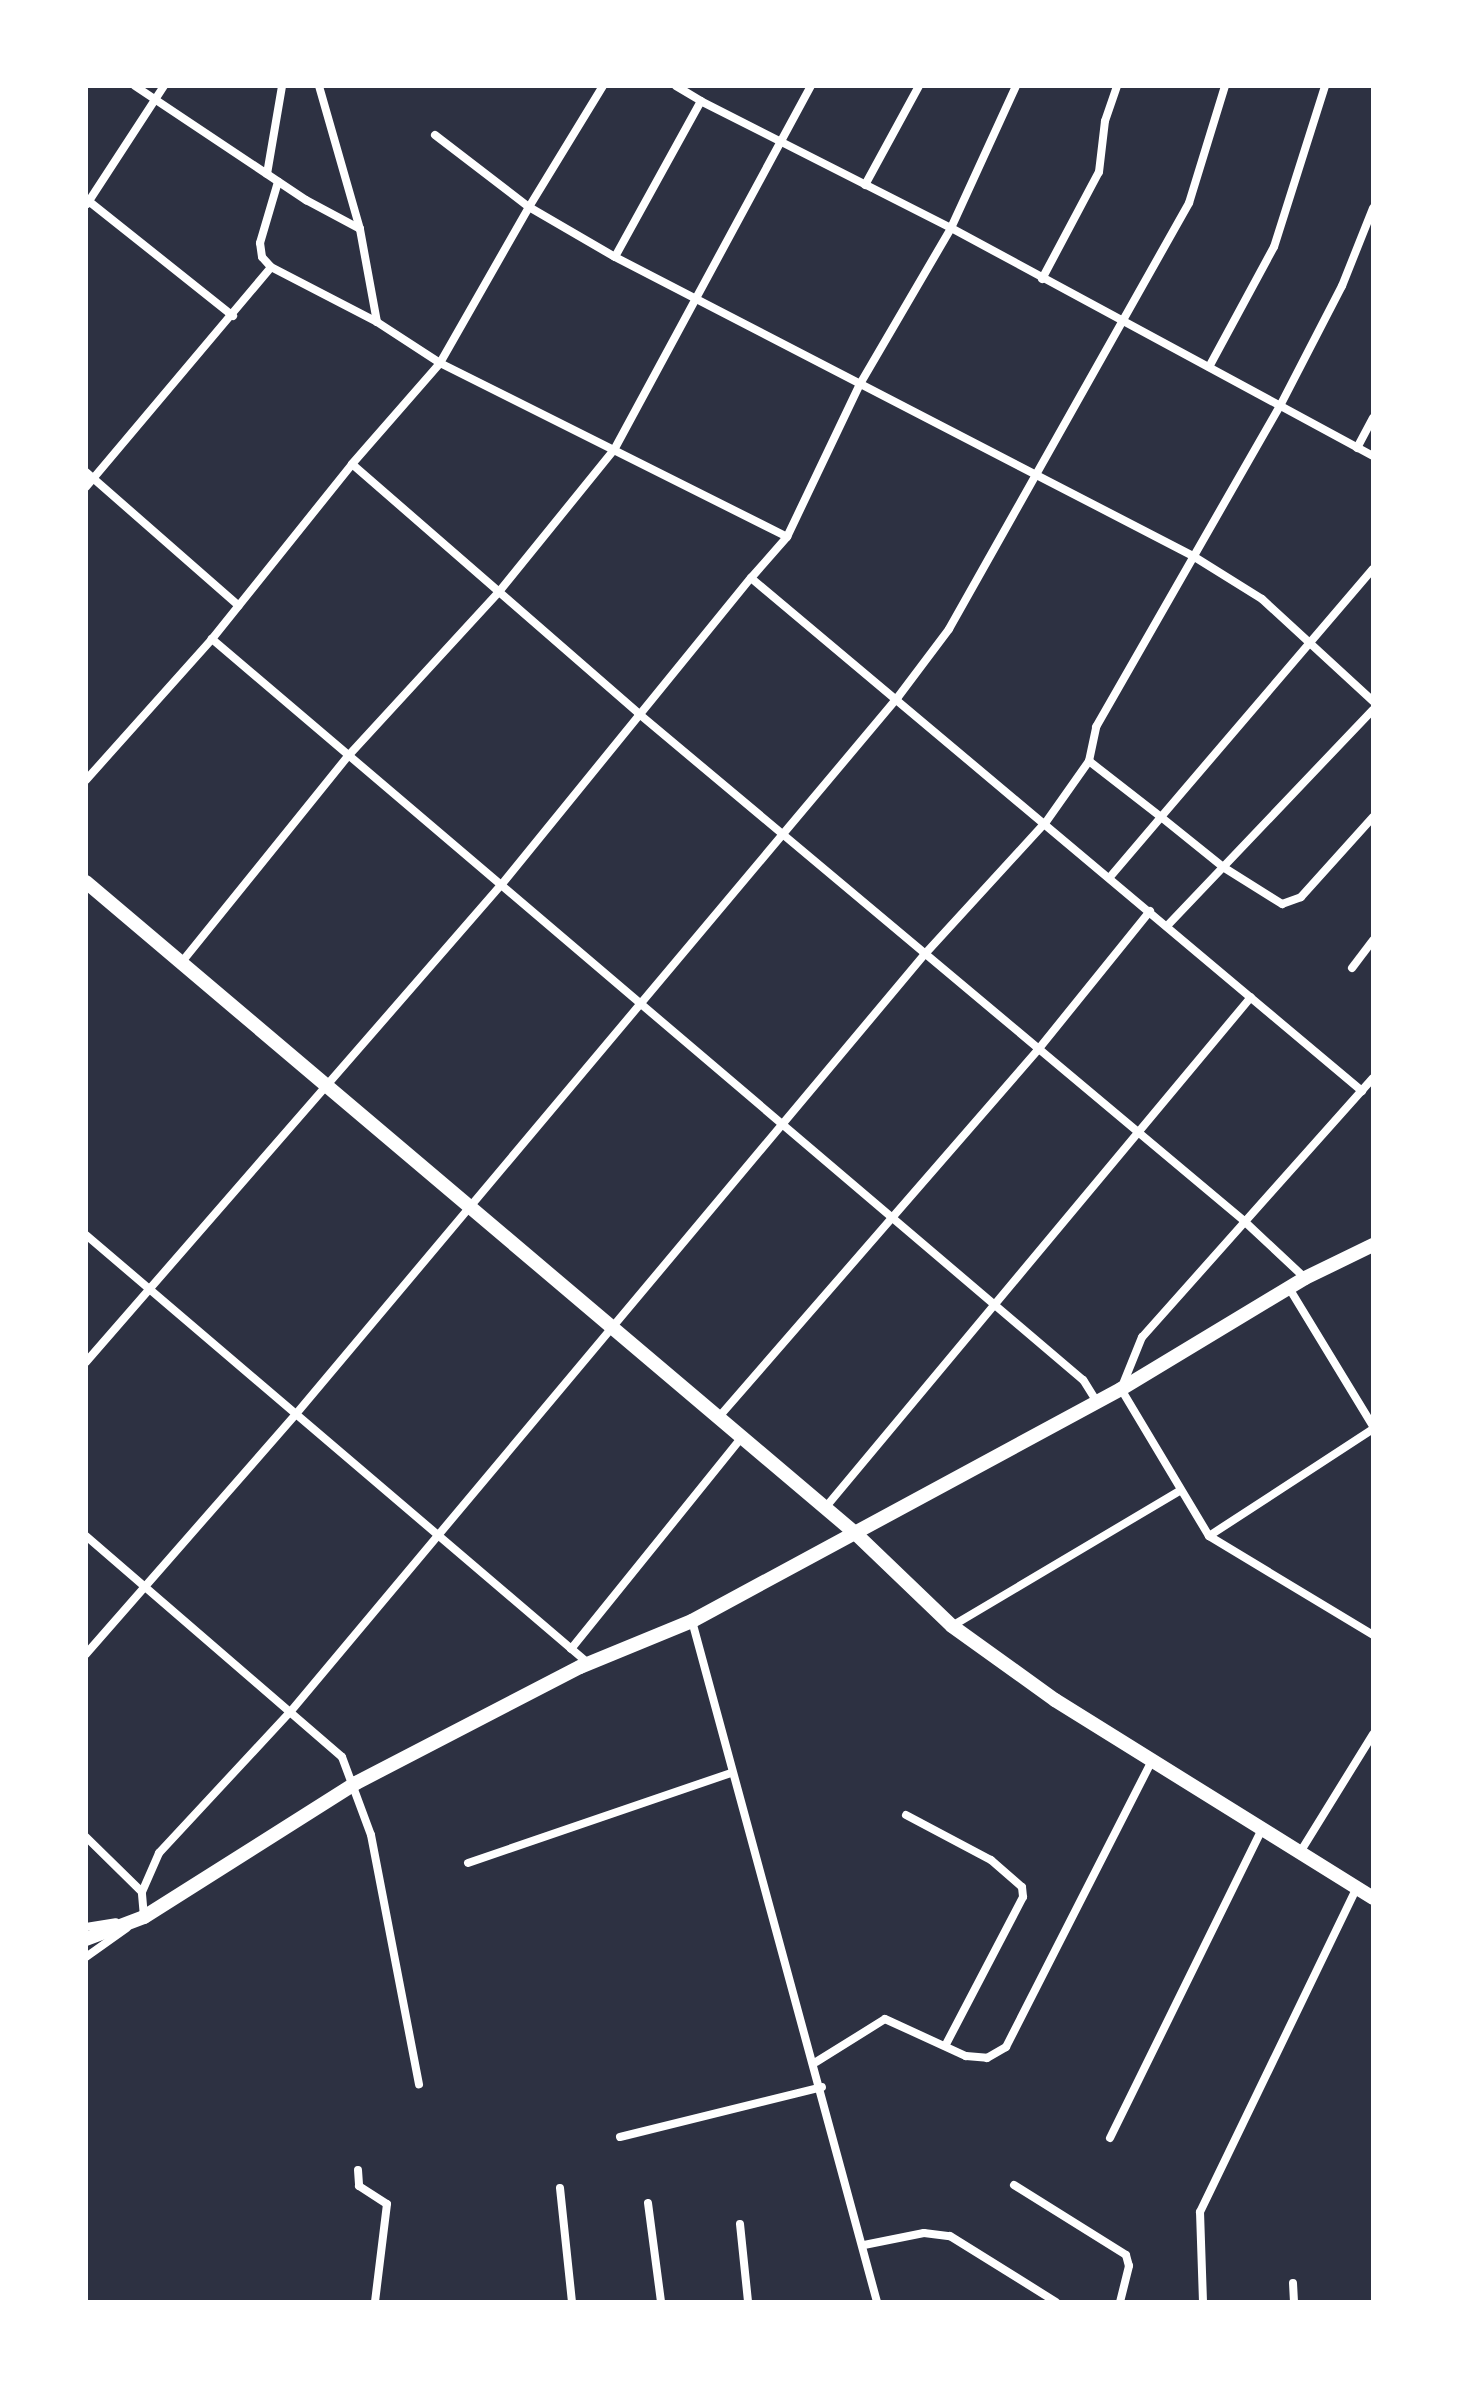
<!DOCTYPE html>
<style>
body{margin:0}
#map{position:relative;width:1459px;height:2388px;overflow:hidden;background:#2d3142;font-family:"Nunito Sans",sans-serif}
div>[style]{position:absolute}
.minor>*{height:8px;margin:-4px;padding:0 4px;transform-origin:4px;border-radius:4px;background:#fff}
.tertiary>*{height:14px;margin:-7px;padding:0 7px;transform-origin:7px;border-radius:7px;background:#fff}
span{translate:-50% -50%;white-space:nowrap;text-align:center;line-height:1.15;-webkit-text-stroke:6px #fff;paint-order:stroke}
.frame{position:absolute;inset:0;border:88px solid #fff;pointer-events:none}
</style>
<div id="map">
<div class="minor">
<div style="left:135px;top:86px;width:206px;rotate:33.7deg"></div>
<div style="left:306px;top:200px;width:61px;rotate:28.2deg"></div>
<div style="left:676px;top:86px;width:29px;rotate:31deg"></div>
<div style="left:435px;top:135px;width:118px;rotate:37.5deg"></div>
<div style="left:529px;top:207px;width:142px;rotate:-58.6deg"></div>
<div style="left:267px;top:174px;width:89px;rotate:-80.3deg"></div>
<div style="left:865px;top:185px;width:113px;rotate:-61.4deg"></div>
<div style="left:86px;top:199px;width:188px;rotate:38.5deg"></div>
<div style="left:87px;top:204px;width:141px;rotate:-56.9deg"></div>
<div style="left:271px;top:267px;width:13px;rotate:-132deg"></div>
<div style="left:262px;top:257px;width:14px;rotate:-98deg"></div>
<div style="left:260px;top:243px;width:64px;rotate:-73.6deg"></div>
<div style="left:1042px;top:279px;width:121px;rotate:-62deg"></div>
<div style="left:1099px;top:172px;width:51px;rotate:-83.3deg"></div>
<div style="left:1105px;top:121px;width:37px;rotate:-71deg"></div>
<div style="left:377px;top:322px;width:75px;rotate:33.1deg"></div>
<div style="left:440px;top:363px;width:388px;rotate:26.6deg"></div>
<div style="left:1209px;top:367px;width:136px;rotate:-61.6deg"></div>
<div style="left:1274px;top:247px;width:169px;rotate:-72.4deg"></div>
<div style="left:1357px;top:448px;width:34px;rotate:-62deg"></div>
<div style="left:1373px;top:456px;width:480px;rotate:-151.6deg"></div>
<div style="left:951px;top:228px;width:280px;rotate:-153.1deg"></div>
<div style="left:701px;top:101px;width:178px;rotate:118.9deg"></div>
<div style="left:615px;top:257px;width:651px;rotate:27.35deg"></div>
<div style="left:1193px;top:556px;width:81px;rotate:31.9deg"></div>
<div style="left:1262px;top:599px;width:151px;rotate:42.6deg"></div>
<div style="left:352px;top:464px;width:134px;rotate:-48.9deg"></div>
<div style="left:440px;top:363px;width:180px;rotate:-60.3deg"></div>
<div style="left:529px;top:207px;width:99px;rotate:30.2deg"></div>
<div style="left:86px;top:472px;width:203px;rotate:41.2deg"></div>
<div style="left:86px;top:487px;width:287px;rotate:-49.9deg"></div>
<div style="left:271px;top:267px;width:119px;rotate:27.4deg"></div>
<div style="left:377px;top:322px;width:95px;rotate:-100.4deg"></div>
<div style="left:360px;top:229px;width:149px;rotate:-106deg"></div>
<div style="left:751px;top:578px;width:55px;rotate:-48.7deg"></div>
<div style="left:787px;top:537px;width:170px;rotate:-64.5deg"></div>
<div style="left:860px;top:384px;width:181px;rotate:-59.7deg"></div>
<div style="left:951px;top:228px;width:156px;rotate:-65.4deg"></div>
<div style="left:1089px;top:761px;width:91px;rotate:37.9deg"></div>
<div style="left:1161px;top:817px;width:326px;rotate:-49.5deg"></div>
<div style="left:86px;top:780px;width:189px;rotate:-48.2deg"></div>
<div style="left:1110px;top:877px;width:79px;rotate:-49.6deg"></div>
<div style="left:1161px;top:817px;width:80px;rotate:38.9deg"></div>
<div style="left:1223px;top:867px;width:70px;rotate:32.1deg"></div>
<div style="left:1282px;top:904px;width:20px;rotate:-20deg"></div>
<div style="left:1301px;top:897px;width:108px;rotate:-48deg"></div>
<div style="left:1167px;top:926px;width:298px;rotate:-46.4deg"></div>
<div style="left:181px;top:963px;width:267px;rotate:-51.1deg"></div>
<div style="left:349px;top:755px;width:220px;rotate:-47.4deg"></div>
<div style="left:498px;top:593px;width:184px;rotate:-51deg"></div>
<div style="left:614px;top:450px;width:414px;rotate:-61.6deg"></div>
<div style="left:1352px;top:968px;width:35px;rotate:-53deg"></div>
<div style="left:1373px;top:1078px;width:347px;rotate:131.7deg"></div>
<div style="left:1142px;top:1337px;width:56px;rotate:112deg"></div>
<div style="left:1121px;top:1389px;width:171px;rotate:59.1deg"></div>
<div style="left:1209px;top:1536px;width:192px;rotate:31.1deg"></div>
<div style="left:86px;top:1235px;width:660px;rotate:40.45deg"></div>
<div style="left:1289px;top:1288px;width:162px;rotate:58.7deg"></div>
<div style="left:86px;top:1362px;width:634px;rotate:-48.97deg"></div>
<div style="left:502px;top:884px;width:395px;rotate:-50.9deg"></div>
<div style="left:751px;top:578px;width:798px;rotate:40.02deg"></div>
<div style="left:1097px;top:1402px;width:26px;rotate:-122deg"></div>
<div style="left:1083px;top:1380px;width:1144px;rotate:-139.61deg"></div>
<div style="left:212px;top:639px;width:224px;rotate:-51.3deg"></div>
<div style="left:352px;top:464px;width:379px;rotate:41deg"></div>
<div style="left:638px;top:713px;width:789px;rotate:39.96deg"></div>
<div style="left:1243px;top:1220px;width:85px;rotate:43.1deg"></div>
<div style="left:718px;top:1418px;width:486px;rotate:-49deg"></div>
<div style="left:1037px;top:1051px;width:180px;rotate:-51.1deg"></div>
<div style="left:825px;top:1508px;width:665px;rotate:-50.18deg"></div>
<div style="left:86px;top:1536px;width:338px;rotate:40.8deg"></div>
<div style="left:342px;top:1757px;width:83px;rotate:69.6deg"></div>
<div style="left:371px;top:1835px;width:254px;rotate:79.1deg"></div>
<div style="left:1209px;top:1536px;width:196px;rotate:-33.1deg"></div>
<div style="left:692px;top:1621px;width:706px;rotate:74.8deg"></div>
<div style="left:952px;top:1626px;width:264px;rotate:-30.7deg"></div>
<div style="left:571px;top:1649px;width:271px;rotate:-51.1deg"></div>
<div style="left:86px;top:1654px;width:319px;rotate:-48.8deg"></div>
<div style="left:296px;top:1414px;width:936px;rotate:-49.98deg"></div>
<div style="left:898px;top:697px;width:85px;rotate:-53.1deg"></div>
<div style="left:949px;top:629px;width:489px;rotate:-60.6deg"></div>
<div style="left:1189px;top:203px;width:122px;rotate:-72.9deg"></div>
<div style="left:906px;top:1815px;width:96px;rotate:27.9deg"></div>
<div style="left:991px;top:1860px;width:41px;rotate:41.1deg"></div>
<div style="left:1022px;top:1887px;width:10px;rotate:84deg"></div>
<div style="left:1023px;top:1897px;width:168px;rotate:117.6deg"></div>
<div style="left:86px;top:1837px;width:78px;rotate:44.5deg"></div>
<div style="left:1299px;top:1854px;width:141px;rotate:-58.3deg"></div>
<div style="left:468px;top:1863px;width:278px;rotate:-18.9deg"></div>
<div style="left:144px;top:1917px;width:25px;rotate:-95deg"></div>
<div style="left:142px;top:1892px;width:43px;rotate:-66.4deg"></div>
<div style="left:159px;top:1853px;width:194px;rotate:-47.1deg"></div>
<div style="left:291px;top:1711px;width:986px;rotate:-50.06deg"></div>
<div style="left:924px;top:955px;width:180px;rotate:-47.5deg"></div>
<div style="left:1046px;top:822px;width:75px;rotate:-54.8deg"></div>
<div style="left:1089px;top:761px;width:35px;rotate:-78deg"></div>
<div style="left:1096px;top:727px;width:372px;rotate:-60.2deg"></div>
<div style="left:1281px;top:404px;width:133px;rotate:-62.7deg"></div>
<div style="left:1342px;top:286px;width:84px;rotate:-68.3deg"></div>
<div style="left:86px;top:1927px;width:30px;rotate:-9deg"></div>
<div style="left:86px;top:1957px;width:50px;rotate:-35.3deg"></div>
<div style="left:816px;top:2062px;width:81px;rotate:-31.9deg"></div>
<div style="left:885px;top:2019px;width:89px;rotate:24.6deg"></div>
<div style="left:966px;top:2056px;width:21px;rotate:5deg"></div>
<div style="left:987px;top:2058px;width:22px;rotate:-30deg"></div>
<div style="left:1006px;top:2047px;width:321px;rotate:-63deg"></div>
<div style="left:620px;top:2137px;width:208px;rotate:-13.9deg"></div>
<div style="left:1110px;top:2138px;width:342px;rotate:-63.8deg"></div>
<div style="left:358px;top:2170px;width:16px;rotate:86deg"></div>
<div style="left:359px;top:2186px;width:33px;rotate:33deg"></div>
<div style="left:387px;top:2204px;width:99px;rotate:97deg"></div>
<div style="left:1014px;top:2185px;width:132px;rotate:32deg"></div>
<div style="left:1126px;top:2255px;width:11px;rotate:75deg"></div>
<div style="left:1129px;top:2266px;width:37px;rotate:104deg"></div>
<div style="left:560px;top:2188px;width:115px;rotate:84deg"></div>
<div style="left:648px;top:2203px;width:100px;rotate:82.5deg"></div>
<div style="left:740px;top:2224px;width:78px;rotate:84.1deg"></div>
<div style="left:864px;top:2245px;width:61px;rotate:-11.3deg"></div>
<div style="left:924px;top:2233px;width:26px;rotate:7deg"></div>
<div style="left:950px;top:2236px;width:125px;rotate:31.9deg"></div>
<div style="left:1293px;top:2283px;width:19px;rotate:87deg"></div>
<div style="left:1203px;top:2302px;width:90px;rotate:-91.9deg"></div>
<div style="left:1200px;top:2212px;width:359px;rotate:-64.2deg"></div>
</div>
<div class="tertiary">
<div style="left:86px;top:882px;width:1008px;rotate:40.25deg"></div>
<div style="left:855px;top:1533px;width:134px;rotate:43.8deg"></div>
<div style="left:952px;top:1626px;width:127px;rotate:35.7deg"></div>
<div style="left:1055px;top:1700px;width:375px;rotate:31.9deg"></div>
<div style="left:86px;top:1939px;width:62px;rotate:-20.8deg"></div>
<div style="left:144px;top:1917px;width:251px;rotate:-32.3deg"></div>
<div style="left:356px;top:1783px;width:252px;rotate:-27.4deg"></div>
<div style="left:580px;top:1667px;width:121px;rotate:-22.3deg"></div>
<div style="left:692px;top:1621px;width:488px;rotate:-28.4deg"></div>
<div style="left:1121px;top:1389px;width:215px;rotate:-31.1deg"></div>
<div style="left:1305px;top:1278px;width:76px;rotate:-25.9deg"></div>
</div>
<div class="frame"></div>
</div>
